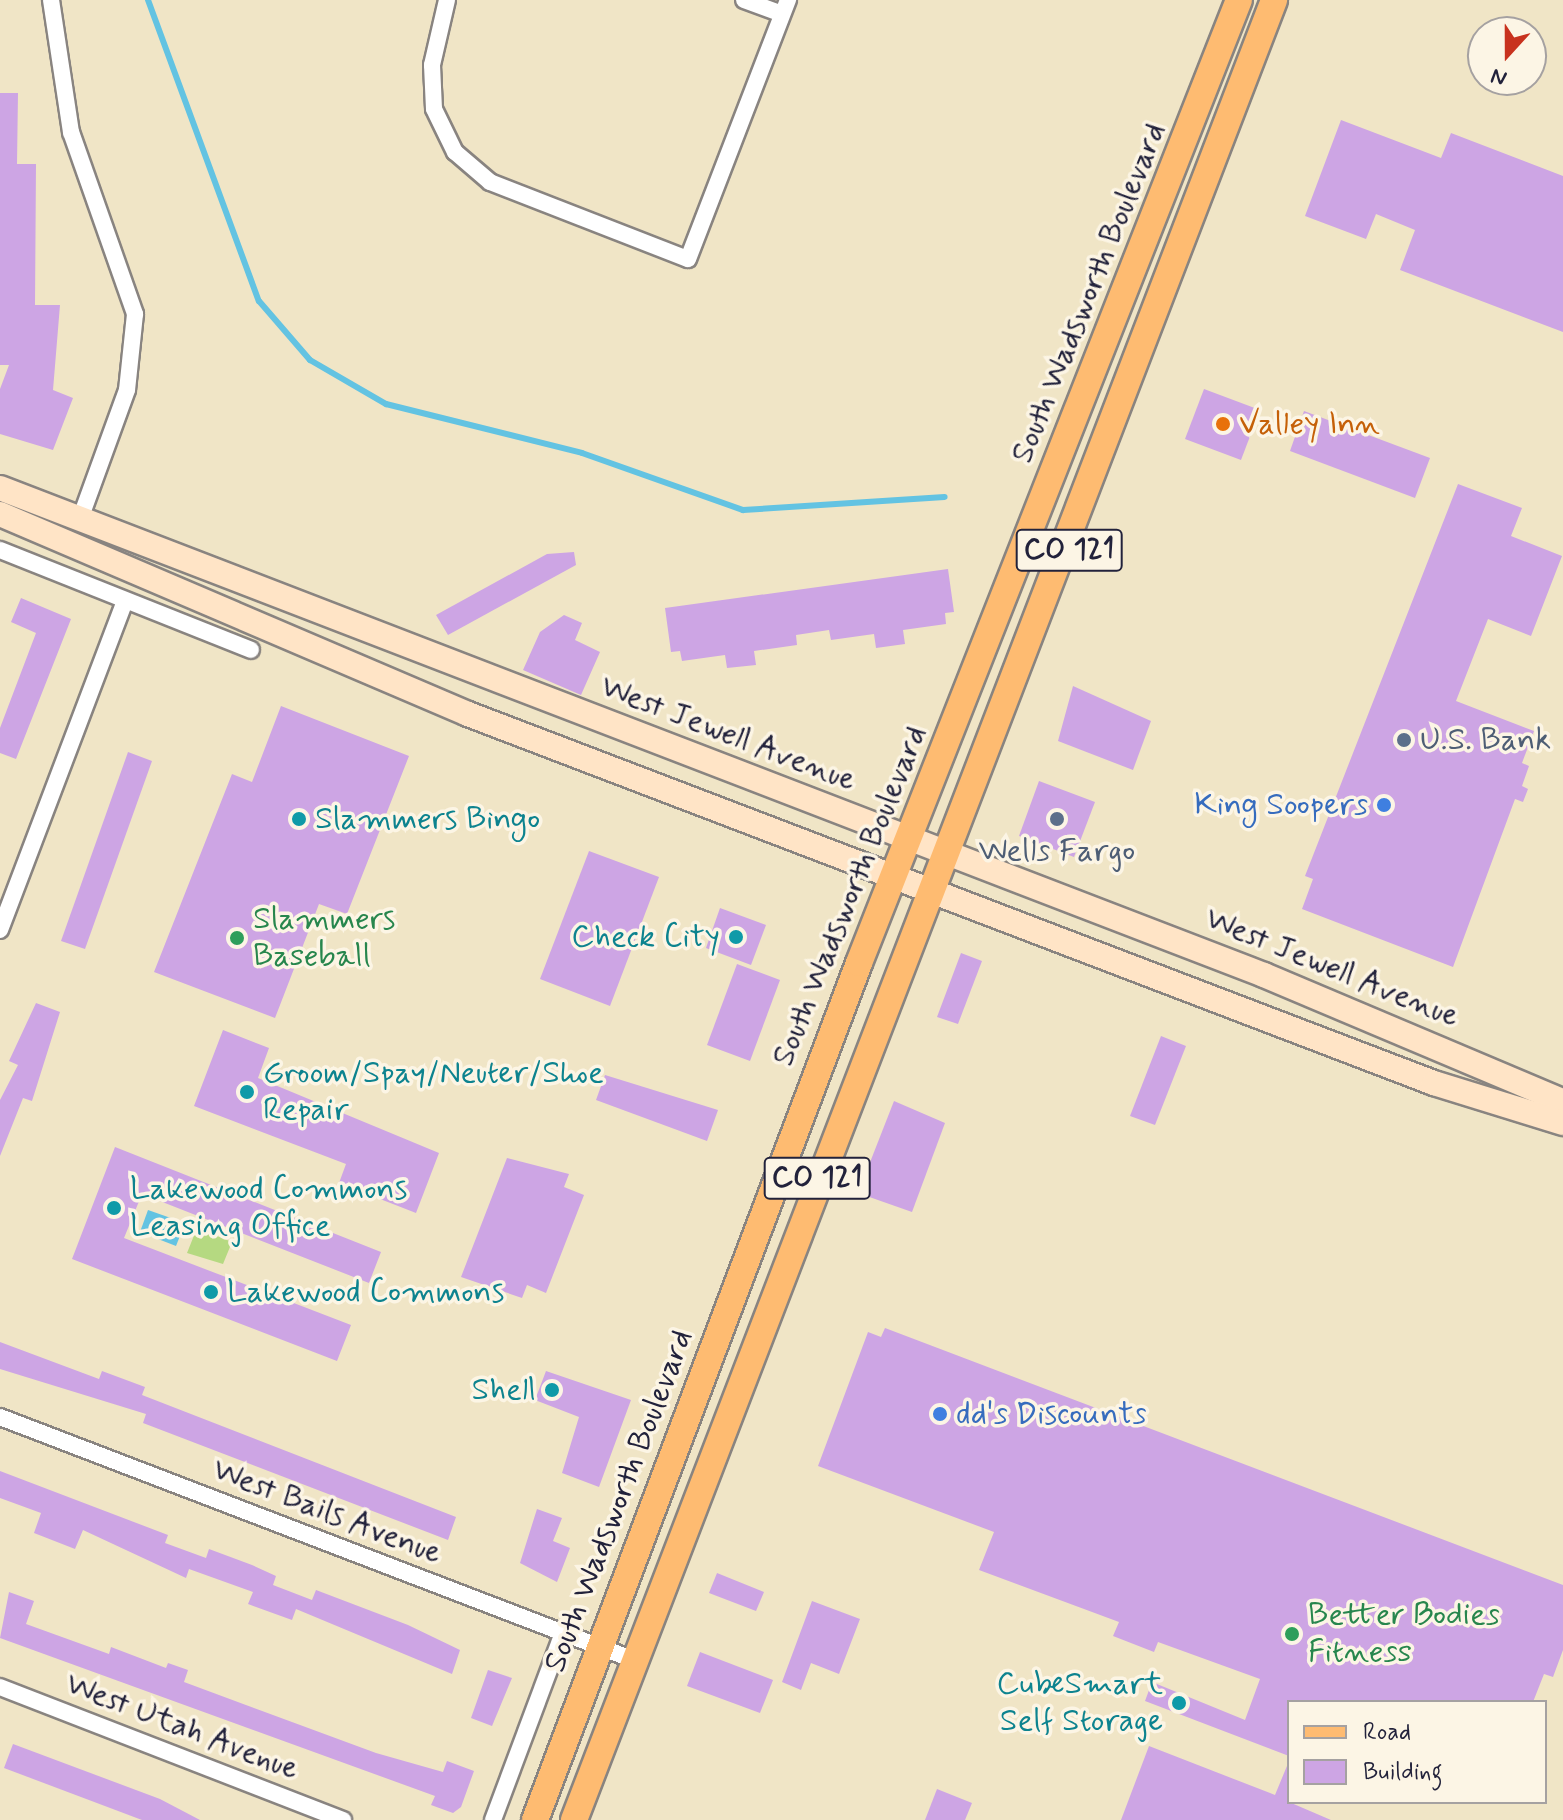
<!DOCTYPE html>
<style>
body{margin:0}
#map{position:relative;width:1563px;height:1820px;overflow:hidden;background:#f0e5c6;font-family:Mynerve,sans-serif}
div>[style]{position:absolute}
.green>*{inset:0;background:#b5d981}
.water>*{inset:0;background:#63c3e2}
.stream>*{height:6px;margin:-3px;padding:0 3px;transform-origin:3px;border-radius:3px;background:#63c3e2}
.building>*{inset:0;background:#cda5e4}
.roads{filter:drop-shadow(2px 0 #898480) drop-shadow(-2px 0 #898480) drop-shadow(0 2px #898480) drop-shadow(0 -2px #898480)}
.minor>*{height:16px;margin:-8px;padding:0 8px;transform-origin:8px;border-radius:8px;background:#fff}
.secondary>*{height:24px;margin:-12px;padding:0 12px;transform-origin:12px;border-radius:12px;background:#ffe4c6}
.primary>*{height:26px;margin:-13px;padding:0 13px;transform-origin:13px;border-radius:13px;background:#febb71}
.dots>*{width:22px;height:22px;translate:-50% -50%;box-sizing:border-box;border:4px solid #fcf5e5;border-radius:50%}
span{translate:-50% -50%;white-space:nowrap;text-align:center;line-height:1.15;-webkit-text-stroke:7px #fcf5e5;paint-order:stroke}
.shield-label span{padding:2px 6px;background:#fcf5e5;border:2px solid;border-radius:6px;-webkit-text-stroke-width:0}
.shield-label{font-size:30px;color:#22223b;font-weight:700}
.street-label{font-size:32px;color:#22223b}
.food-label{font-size:32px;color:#c56008}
.left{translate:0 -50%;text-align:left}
.service-label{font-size:32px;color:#4e5e75}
.shop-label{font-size:32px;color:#366cbe}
.right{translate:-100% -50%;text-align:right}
.culture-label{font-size:32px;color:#0d838f}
.leisure-label{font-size:32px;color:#27864d}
.legend{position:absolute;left:1287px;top:1700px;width:260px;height:104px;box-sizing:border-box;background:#fcf5e5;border:2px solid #a5a1a1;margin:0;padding:10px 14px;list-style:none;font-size:24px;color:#22223b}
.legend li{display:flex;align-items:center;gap:16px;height:40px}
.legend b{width:40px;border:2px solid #a5a1a1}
.north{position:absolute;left:1467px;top:16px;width:80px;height:80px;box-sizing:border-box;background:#fcf5e5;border:2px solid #a5a1a1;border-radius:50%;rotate:201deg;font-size:22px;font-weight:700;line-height:32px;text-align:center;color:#22223b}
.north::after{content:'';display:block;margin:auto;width:28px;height:36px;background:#c8321e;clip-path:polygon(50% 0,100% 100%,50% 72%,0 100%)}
</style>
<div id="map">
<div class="green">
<div style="clip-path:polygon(197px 1228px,232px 1242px,223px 1264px,187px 1253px)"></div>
</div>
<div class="water">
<div style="clip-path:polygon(148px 1210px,185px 1223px,176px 1246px,140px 1232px)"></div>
</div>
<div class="stream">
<div style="left:148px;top:0;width:321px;rotate:69.8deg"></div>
<div style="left:259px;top:301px;width:78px;rotate:49.2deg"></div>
<div style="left:310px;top:360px;width:88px;rotate:30.1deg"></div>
<div style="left:386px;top:404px;width:202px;rotate:14deg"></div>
<div style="left:582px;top:453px;width:171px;rotate:19.5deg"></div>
<div style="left:743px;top:510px;width:202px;rotate:-3.7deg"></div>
</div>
<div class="building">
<div style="clip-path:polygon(0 93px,18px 93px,17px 164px,36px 164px,35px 305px,60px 305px,53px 390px,73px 398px,53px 450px,0 434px,0 389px,9px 365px,0 365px)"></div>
<div style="clip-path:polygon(1341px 120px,1441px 158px,1451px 133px,1563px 176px,1563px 332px,1400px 270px,1415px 230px,1376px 214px,1366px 239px,1305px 216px)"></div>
<div style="clip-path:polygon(1204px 389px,1260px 410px,1241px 460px,1185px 439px)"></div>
<div style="clip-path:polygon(1304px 411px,1430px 458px,1415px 498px,1290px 451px)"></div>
<div style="clip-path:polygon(1458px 484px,1522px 508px,1511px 536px,1562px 556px,1531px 636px,1488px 619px,1456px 701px,1534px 731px,1522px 763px,1529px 766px,1522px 786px,1528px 789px,1523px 802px,1515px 799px,1453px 967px,1302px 909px,1313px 879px,1305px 876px)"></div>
<div style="clip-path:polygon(574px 552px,576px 565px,448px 635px,436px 615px,547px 554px)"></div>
<div style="clip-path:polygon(948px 569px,954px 612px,945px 613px,946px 624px,903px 630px,905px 644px,876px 648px,874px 634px,831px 640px,829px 630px,796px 635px,797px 645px,754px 651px,756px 665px,727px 668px,725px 655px,682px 661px,680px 651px,671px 652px,665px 608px)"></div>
<div style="clip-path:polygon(21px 598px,71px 619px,16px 759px,0 753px,0 728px,36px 633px,11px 622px)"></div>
<div style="clip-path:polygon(564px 615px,582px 623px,575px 640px,600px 652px,581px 695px,523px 670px,540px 632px)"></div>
<div style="clip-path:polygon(1073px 686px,1151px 721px,1133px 770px,1058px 741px)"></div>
<div style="clip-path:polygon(281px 706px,409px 756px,347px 914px,319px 904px,275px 1018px,154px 972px,232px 774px,252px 782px)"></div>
<div style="clip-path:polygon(128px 752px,152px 761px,85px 949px,61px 941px)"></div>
<div style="clip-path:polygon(1039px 781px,1095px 802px,1074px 857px,1019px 836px)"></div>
<div style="clip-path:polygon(589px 851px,659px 877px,610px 1006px,540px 979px)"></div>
<div style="clip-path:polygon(720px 908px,766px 925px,751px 965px,706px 948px)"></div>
<div style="clip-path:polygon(961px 953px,982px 961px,958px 1024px,937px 1017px)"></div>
<div style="clip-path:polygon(737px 964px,780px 980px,750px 1061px,707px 1045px)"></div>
<div style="clip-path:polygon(36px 1003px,60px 1012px,32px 1101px,23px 1098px,0 1156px,0 1100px,18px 1065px,9px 1061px)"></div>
<div style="clip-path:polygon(223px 1030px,269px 1048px,258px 1078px,439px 1153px,416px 1213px,339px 1183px,346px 1164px,194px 1106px)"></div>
<div style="clip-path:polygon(1161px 1036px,1186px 1046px,1155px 1125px,1130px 1116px)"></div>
<div style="clip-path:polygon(605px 1075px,718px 1110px,707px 1141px,596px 1100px)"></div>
<div style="clip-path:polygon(894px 1101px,945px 1123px,912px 1212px,858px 1193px)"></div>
<div style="clip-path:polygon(115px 1147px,381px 1252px,369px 1283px,142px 1194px,124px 1238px,351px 1325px,337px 1361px,72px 1259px)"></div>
<div style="clip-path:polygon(507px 1158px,569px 1174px,564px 1187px,584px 1195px,546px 1293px,527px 1285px,522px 1298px,461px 1277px)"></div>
<div style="clip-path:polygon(885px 1328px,1563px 1585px,1563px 1650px,1553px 1677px,1544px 1674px,1533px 1702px,1289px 1702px,1289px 1756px,1145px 1701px,1152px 1682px,1245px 1720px,1260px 1679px,1158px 1642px,1154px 1652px,1113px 1636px,1119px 1622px,979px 1570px,994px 1532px,818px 1466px,868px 1332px,881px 1337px)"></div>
<div style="clip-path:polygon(0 1342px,99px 1379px,102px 1371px,145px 1387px,142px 1395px,456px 1517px,448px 1540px,143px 1423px,146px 1414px,0 1369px)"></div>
<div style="clip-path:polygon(546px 1371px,631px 1400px,599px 1487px,562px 1473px,579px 1417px,535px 1400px)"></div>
<div style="clip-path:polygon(0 1471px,168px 1535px,165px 1543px,206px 1558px,209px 1549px,252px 1565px,276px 1576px,273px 1585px,312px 1600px,316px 1590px,408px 1625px,460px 1650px,452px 1674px,296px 1609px,292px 1620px,248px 1604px,253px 1592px,189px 1569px,186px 1578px,83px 1530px,75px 1549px,34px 1533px,41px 1513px,0 1498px)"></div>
<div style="clip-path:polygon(537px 1509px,562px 1518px,553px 1541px,570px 1548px,557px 1582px,520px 1563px)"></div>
<div style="clip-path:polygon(717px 1573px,764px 1592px,756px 1611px,709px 1593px)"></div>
<div style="clip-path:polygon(9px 1592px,34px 1601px,26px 1624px,109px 1654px,111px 1647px,166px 1668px,168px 1663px,188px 1670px,184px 1682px,376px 1753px,443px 1772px,447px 1761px,474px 1771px,461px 1807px,453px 1813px,431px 1805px,435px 1796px,0 1638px)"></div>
<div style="clip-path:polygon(812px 1601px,860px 1619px,839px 1674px,811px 1663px,801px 1690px,782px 1682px)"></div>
<div style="clip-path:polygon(700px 1652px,773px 1680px,760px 1713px,687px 1686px)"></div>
<div style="clip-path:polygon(488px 1670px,512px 1678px,492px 1726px,471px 1718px)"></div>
<div style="clip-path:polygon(13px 1744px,160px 1799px,200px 1820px,142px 1820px,4px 1768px)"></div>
<div style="clip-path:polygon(1149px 1746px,1275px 1795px,1289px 1761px,1289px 1802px,1331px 1820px,1121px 1820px)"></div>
<div style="clip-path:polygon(937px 1789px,972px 1803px,965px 1820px,925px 1820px)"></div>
</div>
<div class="roads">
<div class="minor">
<div style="left:51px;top:0;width:134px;rotate:81.4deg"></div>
<div style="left:71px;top:132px;width:193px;rotate:70.6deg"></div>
<div style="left:135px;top:314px;width:76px;rotate:96deg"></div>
<div style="left:127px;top:390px;width:137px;rotate:110deg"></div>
<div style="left:447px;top:0;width:67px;rotate:103deg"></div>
<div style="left:432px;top:65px;width:44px;rotate:87.4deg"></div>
<div style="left:434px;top:109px;width:48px;rotate:64deg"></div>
<div style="left:455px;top:152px;width:46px;rotate:40.6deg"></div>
<div style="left:490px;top:182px;width:212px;rotate:21.3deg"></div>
<div style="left:688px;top:259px;width:278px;rotate:-68.9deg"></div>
<div style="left:744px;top:0;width:40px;rotate:20.2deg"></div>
<div style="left:0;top:550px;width:270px;rotate:21.7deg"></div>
<div style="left:0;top:930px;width:352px;rotate:-69.2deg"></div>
<div style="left:0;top:1417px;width:679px;rotate:20.97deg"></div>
<div style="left:0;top:1687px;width:368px;rotate:21.2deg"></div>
<div style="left:493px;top:1820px;width:200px;rotate:-69.5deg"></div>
</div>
<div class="secondary">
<div style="left:0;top:488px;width:1355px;rotate:21.07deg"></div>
<div style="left:1264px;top:975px;width:324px;rotate:22.9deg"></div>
<div style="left:0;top:514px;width:509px;rotate:23.14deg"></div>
<div style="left:468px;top:714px;width:1034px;rotate:20.91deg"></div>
<div style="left:1434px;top:1083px;width:135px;rotate:17.2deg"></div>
</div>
<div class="primary">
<div style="left:535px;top:1820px;width:916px;rotate:-69.29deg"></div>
<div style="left:859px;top:963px;width:1035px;rotate:-68.47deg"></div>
<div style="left:574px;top:1820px;width:1950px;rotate:-68.96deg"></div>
</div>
</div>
<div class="dots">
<div style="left:1223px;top:424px;background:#e8710a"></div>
<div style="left:1404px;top:740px;background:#5c6f8a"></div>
<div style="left:1384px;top:805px;background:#3f7fe0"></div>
<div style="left:299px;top:819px;background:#0f9aa8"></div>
<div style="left:1057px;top:819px;background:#5c6f8a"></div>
<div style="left:736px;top:937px;background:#0f9aa8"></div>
<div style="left:237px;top:938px;background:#2e9e5b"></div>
<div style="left:247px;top:1092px;background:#0f9aa8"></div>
<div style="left:114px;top:1208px;background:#0f9aa8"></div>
<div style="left:211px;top:1292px;background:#0f9aa8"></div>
<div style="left:552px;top:1390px;background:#0f9aa8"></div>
<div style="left:940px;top:1414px;background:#3f7fe0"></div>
<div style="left:1292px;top:1634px;background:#2e9e5b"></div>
<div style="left:1179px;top:1703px;background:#0f9aa8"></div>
</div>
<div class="shield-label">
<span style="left:1069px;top:550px">CO 121</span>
<span style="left:817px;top:1178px">CO 121</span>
</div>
<div class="street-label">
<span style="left:1089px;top:293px;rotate:-68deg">South Wadsworth Boulevard</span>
<span style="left:728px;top:734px;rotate:21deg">West Jewell Avenue</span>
<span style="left:850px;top:896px;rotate:-68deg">South Wadsworth Boulevard</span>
<span style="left:1332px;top:968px;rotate:22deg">West Jewell Avenue</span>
<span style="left:619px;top:1501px;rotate:-69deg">South Wadsworth Boulevard</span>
<span style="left:327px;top:1512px;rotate:21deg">West Bails Avenue</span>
<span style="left:182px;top:1727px;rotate:21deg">West Utah Avenue</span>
</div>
<div class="food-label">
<span class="left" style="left:1239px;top:424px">Valley Inn</span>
</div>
<div class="service-label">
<span class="left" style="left:1420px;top:740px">U.S. Bank</span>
<span style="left:1057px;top:851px">Wells Fargo</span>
</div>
<div class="shop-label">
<span class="right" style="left:1368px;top:805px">King Soopers</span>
<span class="left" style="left:956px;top:1414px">dd's Discounts</span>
</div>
<div class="culture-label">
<span class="left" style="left:315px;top:819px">Slammers Bingo</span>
<span class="right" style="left:720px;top:937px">Check City</span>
<span class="left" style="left:263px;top:1092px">Groom/Spay/Neuter/Shoe<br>Repair</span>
<span class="left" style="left:130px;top:1208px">Lakewood Commons<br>Leasing Office</span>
<span class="left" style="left:227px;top:1292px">Lakewood Commons</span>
<span class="right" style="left:536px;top:1390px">Shell</span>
<span class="right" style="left:1163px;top:1703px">CubeSmart<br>Self Storage</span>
</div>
<div class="leisure-label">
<span class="left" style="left:253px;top:938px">Slammers<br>Baseball</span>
<span class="left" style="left:1308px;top:1634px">Better Bodies<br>Fitness</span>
</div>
<ul class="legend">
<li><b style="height:10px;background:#febb71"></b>Road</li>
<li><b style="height:22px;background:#cda5e4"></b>Building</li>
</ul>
<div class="north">N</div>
</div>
